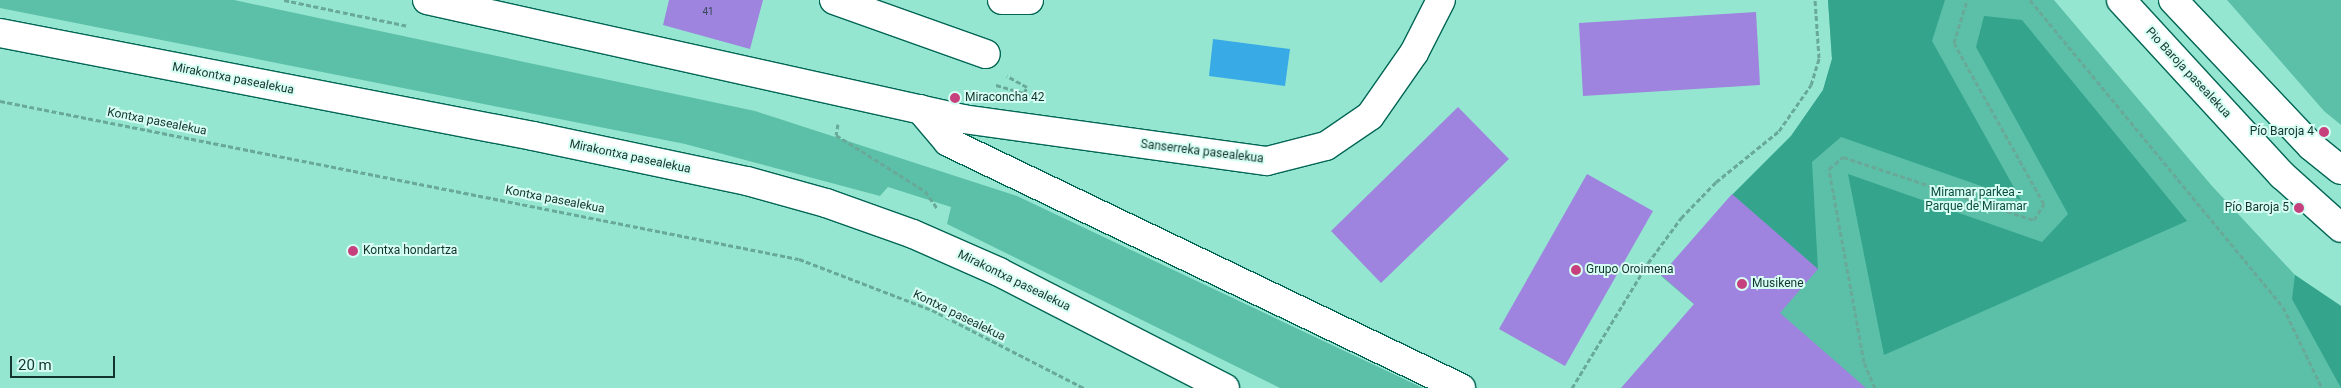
<!DOCTYPE html>
<meta charset="utf-8">
<style>
body{margin:0}
#map{position:relative;width:2341px;height:388px;overflow:hidden;background:#95e6d1;font-family:Roboto,sans-serif}
div>[style]{position:absolute}
.green>*{inset:0;background:#5cc0a9}
.forest>*{inset:0;background:#34a48c}
.water>*{inset:0;background:#38abe6}
.building>*{inset:0;background:#9e84de}
.path>*{height:3px;margin-top:-1.5px;transform-origin:0;background:repeating-linear-gradient(90deg,#68a998 0 5px,transparent 0 7.5px)}
.roads{filter:drop-shadow(1px 0 #036655) drop-shadow(-1px 0 #036655) drop-shadow(0 1px #036655) drop-shadow(0 -1px #036655)}
.street>*{height:28px;margin:-14px;padding:0 14px;transform-origin:14px;border-radius:14px;background:#fff}
.secondary>*{height:28px;margin:-14px;padding:0 14px;transform-origin:14px;border-radius:14px;background:#fff}
.dots>*{width:14px;height:14px;translate:-50% -50%;box-sizing:border-box;border:2px solid #d7fef3;border-radius:50%}
span{translate:-50% -50%;white-space:nowrap;text-align:center;line-height:1.15;-webkit-text-stroke:4px #d7fef3;paint-order:stroke}
.number-label{font-size:10px;color:#364959}
.number-label span{-webkit-text-stroke-width:0}
.street-label{font-size:12px;color:#13352d}
.poi-label{font-size:12px;color:#13352d}
.left{translate:0 -50%;text-align:left}
.right{translate:-100% -50%;text-align:right}
.park-label{font-size:12px;color:#0d4c40}
.scale{position:absolute;left:10px;top:356px;width:105px;height:22px;box-sizing:border-box;border:2px solid #13352d;border-top:0;padding-left:6px;font-size:15px;line-height:18px;white-space:nowrap;color:#13352d;-webkit-text-stroke:4px #d7fef3;paint-order:stroke}
</style>
<div id="map">
<div class="green">
<div style="clip-path:polygon(0 0,234px 0,755px 111px,1017px 196px,1423px 388px,1280px 388px,947px 224px,951px 207px,888px 187px,880px 196px,685px 144px,0 8px)"></div>
<div style="clip-path:polygon(1828px 0,2054px 0,2212px 186px,2295px 275px,2341px 306px,2341px 388px,1622px 388px,1695px 305px,1661px 276px,1732px 195px,1791px 136px,1823px 90px,1832px 59px)"></div>
<div style="clip-path:polygon(2227px 0,2341px 0,2341px 125px,2324px 111px)"></div>
</div>
<div class="forest">
<div style="clip-path:polygon(1828px 0,1945px 0,1932px 41px,2021px 200px,1841px 137px,1812px 162px,1818px 270px,1732px 195px,1791px 136px,1823px 90px,1832px 59px)"></div>
<div style="clip-path:polygon(1984px 16px,2022px 20px,2187px 221px,1884px 355px,1848px 174px,2042px 242px,2068px 214px,1976px 47px)"></div>
<div style="clip-path:polygon(2295px 275px,2341px 306px,2341px 388px,2292px 299px)"></div>
</div>
<div class="water">
<div style="clip-path:polygon(1213px 39px,1290px 49px,1285px 86px,1209px 76px)"></div>
</div>
<div class="building">
<div style="clip-path:polygon(669px 0,763px 0,750px 49px,663px 25px)"></div>
<div style="clip-path:polygon(1756px 12px,1760px 85px,1583px 96px,1579px 23px)"></div>
<div style="clip-path:polygon(1458px 107px,1509px 159px,1381px 283px,1331px 231px)"></div>
<div style="clip-path:polygon(1587px 174px,1653px 211px,1565px 366px,1499px 329px)"></div>
<div style="clip-path:polygon(1732px 194px,1818px 269px,1780px 313px,1866px 388px,1621px 388px,1694px 304px,1661px 275px)"></div>
</div>
<div class="path">
<div style="left:284px;top:0;width:127px;rotate:11.8deg"></div>
<div style="left:2030px;top:0;width:398px;rotate:50.5deg"></div>
<div style="left:2283px;top:307px;width:90px;rotate:64.3deg"></div>
<div style="left:996px;top:85px;width:29px;rotate:16deg"></div>
<div style="left:1024px;top:93px;width:7px;rotate:-63deg"></div>
<div style="left:1027px;top:87px;width:23px;rotate:-151deg"></div>
<div style="left:0;top:101px;width:814px;rotate:11.19deg"></div>
<div style="left:799px;top:259px;width:142px;rotate:21deg"></div>
<div style="left:932px;top:310px;width:171px;rotate:27.2deg"></div>
<div style="left:838px;top:124px;width:11px;rotate:100deg"></div>
<div style="left:836px;top:135px;width:105px;rotate:32.2deg"></div>
<div style="left:925px;top:191px;width:21px;rotate:55deg"></div>
<div style="left:1572px;top:388px;width:146px;rotate:-58.7deg"></div>
<div style="left:1648px;top:263px;width:56px;rotate:-53.7deg"></div>
<div style="left:1681px;top:218px;width:50px;rotate:-45.8deg"></div>
<div style="left:1716px;top:182px;width:81px;rotate:-39deg"></div>
<div style="left:1779px;top:131px;width:56px;rotate:-55.2deg"></div>
<div style="left:1811px;top:85px;width:28px;rotate:-73deg"></div>
<div style="left:1819px;top:58px;width:58px;rotate:-93.9deg"></div>
<div style="left:1875px;top:388px;width:28px;rotate:-113deg"></div>
<div style="left:1864px;top:362px;width:196px;rotate:-100.3deg"></div>
<div style="left:1829px;top:169px;width:18px;rotate:-41deg"></div>
<div style="left:1843px;top:157px;width:201px;rotate:18.3deg"></div>
<div style="left:2034px;top:220px;width:19px;rotate:-58deg"></div>
<div style="left:2044px;top:204px;width:184px;rotate:-119.2deg"></div>
<div style="left:1954px;top:43px;width:45px;rotate:-73.2deg"></div>
</div>
<div class="roads">
<div class="street">
<div style="left:427px;top:0;width:549px;rotate:12.52deg"></div>
<div style="left:963px;top:119px;width:307px;rotate:7.9deg"></div>
<div style="left:1267px;top:161px;width:61px;rotate:-14.3deg"></div>
<div style="left:1326px;top:146px;width:53px;rotate:-34.3deg"></div>
<div style="left:1370px;top:116px;width:77px;rotate:-55.1deg"></div>
<div style="left:1414px;top:53px;width:59px;rotate:-63deg"></div>
<div style="left:834px;top:0;width:161px;rotate:19.6deg"></div>
<div style="left:1002px;top:0;width:27px"></div>
<div style="left:920px;top:109px;width:43px;rotate:49.7deg"></div>
<div style="left:948px;top:142px;width:569px;rotate:25.62deg"></div>
</div>
<div class="secondary">
<div style="left:2121px;top:0;width:238px;rotate:47.4deg"></div>
<div style="left:2282px;top:175px;width:79px;rotate:41.9deg"></div>
<div style="left:2173px;top:0;width:201px;rotate:46.6deg"></div>
<div style="left:2311px;top:146px;width:38px;rotate:39deg"></div>
<div style="left:0;top:33px;width:543px;rotate:10.94deg"></div>
<div style="left:533px;top:136px;width:219px;rotate:11.9deg"></div>
<div style="left:747px;top:181px;width:82px;rotate:15.6deg"></div>
<div style="left:826px;top:203px;width:92px;rotate:19.6deg"></div>
<div style="left:913px;top:234px;width:94px;rotate:23.8deg"></div>
<div style="left:999px;top:272px;width:254px;rotate:27.2deg"></div>
</div>
</div>
<div class="dots">
<div style="left:955px;top:98px;background:#c7407e"></div>
<div style="left:2324px;top:132px;background:#c7407e"></div>
<div style="left:2299px;top:208px;background:#c7407e"></div>
<div style="left:353px;top:251px;background:#c7407e"></div>
<div style="left:1576px;top:270px;background:#c7407e"></div>
<div style="left:1742px;top:284px;background:#c7407e"></div>
</div>
<div class="number-label">
<span style="left:708px;top:12px">41</span>
</div>
<div class="street-label">
<span style="left:2188px;top:73px;rotate:47deg">Pio Baroja pasealekua</span>
<span style="left:233px;top:79px;rotate:11deg">Mirakontxa pasealekua</span>
<span style="left:157px;top:122px;rotate:11deg">Kontxa pasealekua</span>
<span style="left:1202px;top:152px;rotate:7deg">Sanserreka pasealekua</span>
<span style="left:630px;top:157px;rotate:12deg">Mirakontxa pasealekua</span>
<span style="left:555px;top:200px;rotate:11deg">Kontxa pasealekua</span>
<span style="left:1014px;top:281px;rotate:26deg">Mirakontxa pasealekua</span>
<span style="left:959px;top:316px;rotate:26deg">Kontxa pasealekua</span>
</div>
<div class="poi-label">
<span class="left" style="left:965px;top:98px">Miraconcha 42</span>
<span class="right" style="left:2314px;top:132px">Pío Baroja 4</span>
<span class="right" style="left:2289px;top:208px">Pío Baroja 5</span>
<span class="left" style="left:363px;top:251px">Kontxa hondartza</span>
<span class="left" style="left:1586px;top:270px">Grupo Oroimena</span>
<span class="left" style="left:1752px;top:284px">Musikene</span>
</div>
<div class="park-label">
<span style="left:1976px;top:200px">Miramar parkea -<br>Parque de Miramar</span>
</div>
<div class="scale">20 m</div>
</div>
